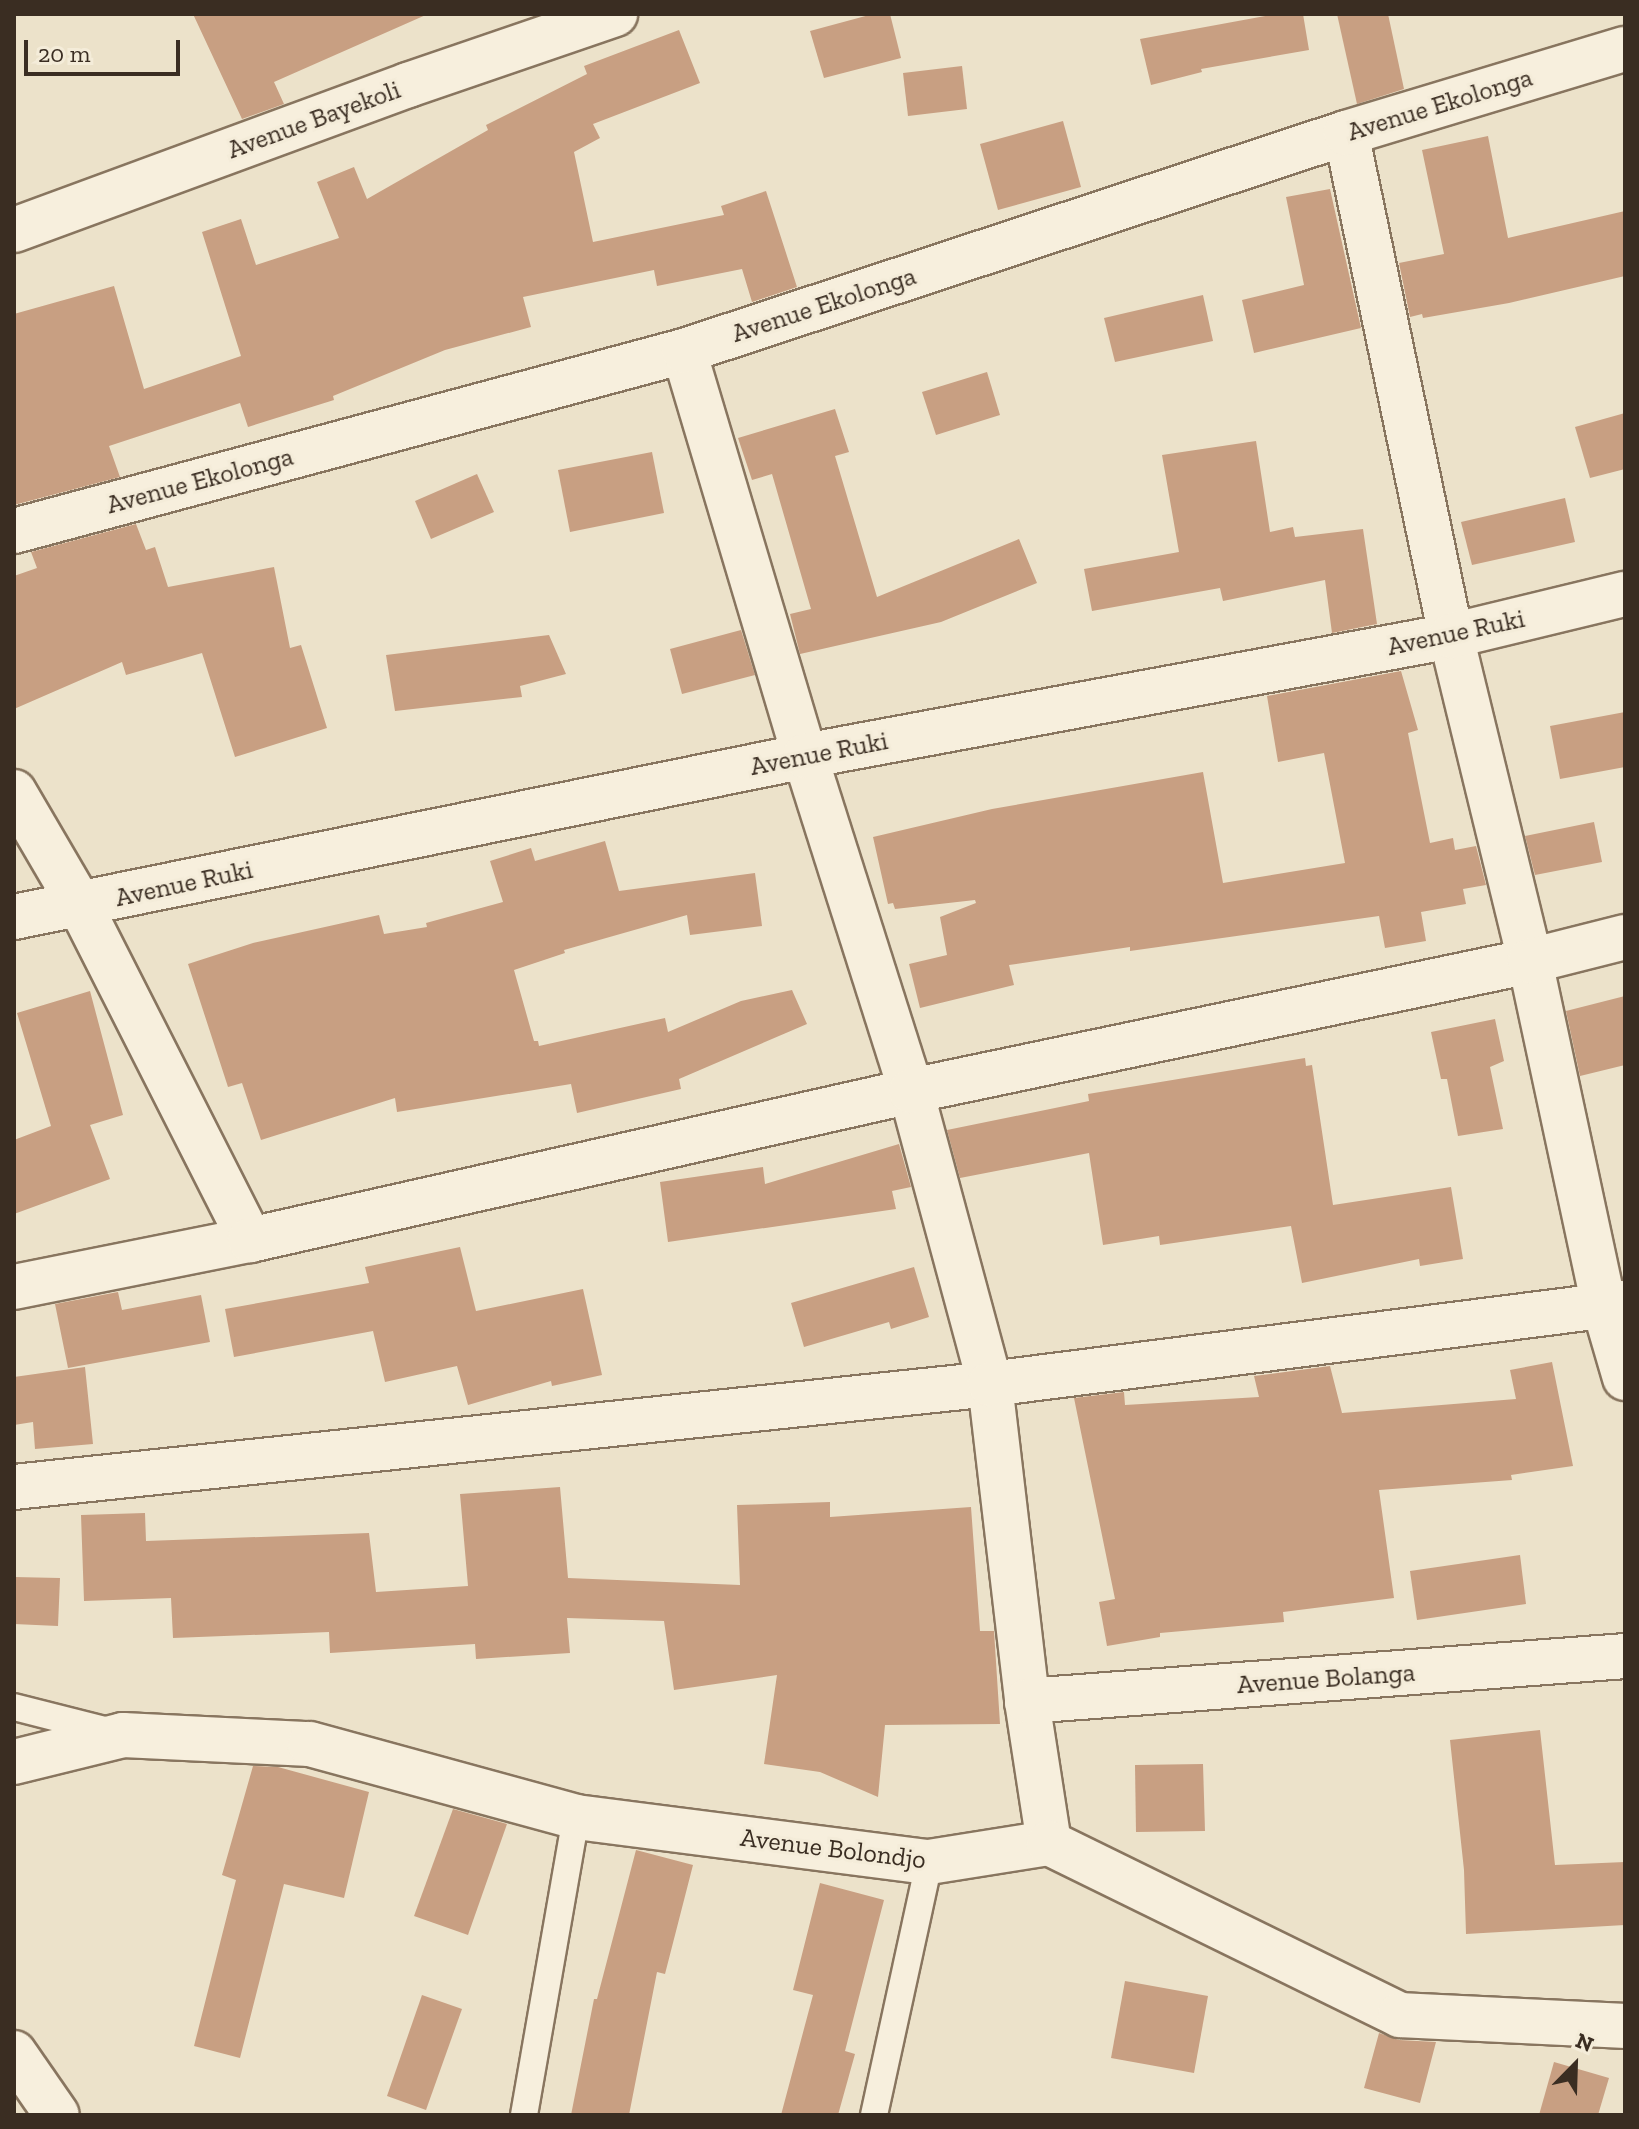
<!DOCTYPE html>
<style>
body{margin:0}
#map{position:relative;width:1639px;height:2129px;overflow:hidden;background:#ece2ca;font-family:"Zilla Slab",serif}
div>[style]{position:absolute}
.building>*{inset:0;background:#c89f82}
.roads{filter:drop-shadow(2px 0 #88755f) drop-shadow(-2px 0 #88755f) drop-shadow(0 2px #88755f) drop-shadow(0 -2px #88755f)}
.lane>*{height:26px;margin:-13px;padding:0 13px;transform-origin:13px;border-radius:13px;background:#f7efdd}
.street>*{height:44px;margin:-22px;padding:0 22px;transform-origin:22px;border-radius:22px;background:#f7efdd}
.secondary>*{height:44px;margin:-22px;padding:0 22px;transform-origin:22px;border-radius:22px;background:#f7efdd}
span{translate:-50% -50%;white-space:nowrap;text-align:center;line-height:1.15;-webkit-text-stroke:6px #f4ecd9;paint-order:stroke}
.street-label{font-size:26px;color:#3a2d22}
.frame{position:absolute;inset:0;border:16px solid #3a2d22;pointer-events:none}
.north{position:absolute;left:1535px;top:2025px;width:80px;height:80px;-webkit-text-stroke:6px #f4ecd9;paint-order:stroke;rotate:23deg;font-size:22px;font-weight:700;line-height:32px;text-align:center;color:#3a2d22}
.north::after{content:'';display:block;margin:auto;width:28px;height:36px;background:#3a2d22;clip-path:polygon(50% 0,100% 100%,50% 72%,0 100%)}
.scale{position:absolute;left:24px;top:40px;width:156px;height:36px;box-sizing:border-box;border:4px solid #3a2d22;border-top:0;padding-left:10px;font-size:24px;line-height:28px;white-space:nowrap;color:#3a2d22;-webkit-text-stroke:6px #f4ecd9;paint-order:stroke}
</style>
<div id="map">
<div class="building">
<div style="clip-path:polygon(193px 14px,428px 14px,274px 82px,284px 104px,242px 119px)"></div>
<div style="clip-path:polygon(873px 14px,890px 14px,901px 58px,824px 78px,810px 31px)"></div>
<div style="clip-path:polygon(1276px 14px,1303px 14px,1309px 50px,1201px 69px,1202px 72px,1151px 85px,1140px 39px)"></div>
<div style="clip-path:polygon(1337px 14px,1388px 14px,1404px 89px,1357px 104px)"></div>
<div style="clip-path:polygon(679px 30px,700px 83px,593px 124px,600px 138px,574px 152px,593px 242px,724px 215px,721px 206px,766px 191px,797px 287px,752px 302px,742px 269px,657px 286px,654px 270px,523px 297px,531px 327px,445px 350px,333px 396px,334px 400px,248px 427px,240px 403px,109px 446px,120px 477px,14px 505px,14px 314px,114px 286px,144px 389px,241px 356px,202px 232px,241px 219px,256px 265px,339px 238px,317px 182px,354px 167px,367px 199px,488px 130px,486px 125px,587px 74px,584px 66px)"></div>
<div style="clip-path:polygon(962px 66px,967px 109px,908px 116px,903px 73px)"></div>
<div style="clip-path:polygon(1063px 121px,1081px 187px,998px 210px,980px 144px)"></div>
<div style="clip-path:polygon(1488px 136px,1508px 238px,1625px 211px,1625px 276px,1509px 303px,1423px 318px,1422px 314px,1410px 317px,1399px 263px,1444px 254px,1422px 150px)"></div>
<div style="clip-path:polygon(1330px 189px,1361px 328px,1254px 353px,1242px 300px,1304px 285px,1286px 197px)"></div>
<div style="clip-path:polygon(1203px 295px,1213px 341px,1115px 362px,1104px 318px)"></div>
<div style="clip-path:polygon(987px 372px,1000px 415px,936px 435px,922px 392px)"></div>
<div style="clip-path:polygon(835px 409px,849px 452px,835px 456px,877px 597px,1019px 539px,1037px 583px,941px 622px,800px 654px,790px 614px,811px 609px,772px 474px,752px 480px,738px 438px)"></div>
<div style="clip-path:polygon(1625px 413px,1625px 469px,1590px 478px,1575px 427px)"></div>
<div style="clip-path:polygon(1256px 441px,1270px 532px,1293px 527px,1295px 537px,1363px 529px,1377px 624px,1332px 633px,1325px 580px,1223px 601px,1220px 588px,1092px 611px,1084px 569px,1179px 552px,1162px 455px)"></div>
<div style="clip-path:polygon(652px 452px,664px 513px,570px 532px,558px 470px)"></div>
<div style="clip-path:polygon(477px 474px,494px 512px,431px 539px,415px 501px)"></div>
<div style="clip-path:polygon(1565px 498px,1575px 542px,1472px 565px,1461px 522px)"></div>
<div style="clip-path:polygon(136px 524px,146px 550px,155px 547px,168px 587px,274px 567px,290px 648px,301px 645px,327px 728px,235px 757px,202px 653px,126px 675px,122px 662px,14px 709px,14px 576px,37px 568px,31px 552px)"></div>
<div style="clip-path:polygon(741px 630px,755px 675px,682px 694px,670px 649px)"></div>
<div style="clip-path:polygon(549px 635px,566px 674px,520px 686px,522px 697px,395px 711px,386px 655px)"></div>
<div style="clip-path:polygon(1401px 671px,1418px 730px,1408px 733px,1430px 843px,1453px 838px,1455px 850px,1476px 846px,1486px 885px,1463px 889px,1466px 904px,1421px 912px,1426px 941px,1385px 948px,1379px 916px,1130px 951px,1130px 947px,1009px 965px,1014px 985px,920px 1008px,909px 964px,947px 955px,940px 917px,976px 903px,975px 900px,895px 909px,893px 903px,888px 904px,873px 837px,992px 809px,1203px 772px,1223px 883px,1345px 863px,1324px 753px,1278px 762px,1267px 696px)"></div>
<div style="clip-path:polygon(1625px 712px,1625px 767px,1560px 779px,1550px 726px)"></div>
<div style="clip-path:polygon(1594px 822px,1602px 862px,1535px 875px,1525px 836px)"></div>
<div style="clip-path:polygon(605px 841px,619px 891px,755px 873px,762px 926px,690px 935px,687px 915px,564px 950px,565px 953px,514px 970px,534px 1041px,538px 1041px,539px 1046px,665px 1018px,668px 1032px,741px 1001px,792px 990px,807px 1024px,679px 1079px,681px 1089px,577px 1113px,571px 1084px,397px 1112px,395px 1098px,261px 1140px,242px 1083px,228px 1087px,188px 964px,253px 943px,379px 915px,384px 934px,427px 927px,426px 923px,503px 902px,490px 861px,531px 848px,535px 861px)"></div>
<div style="clip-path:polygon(90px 991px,123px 1115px,90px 1125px,110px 1179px,14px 1214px,14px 1140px,51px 1126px,17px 1013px)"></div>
<div style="clip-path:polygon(1625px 996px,1625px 1065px,1580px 1076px,1566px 1011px)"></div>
<div style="clip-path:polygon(1495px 1019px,1504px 1061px,1490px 1067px,1503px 1129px,1458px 1136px,1447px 1079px,1441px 1079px,1431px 1032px)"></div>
<div style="clip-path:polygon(1305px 1058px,1306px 1066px,1312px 1065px,1333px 1205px,1451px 1187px,1463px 1259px,1420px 1266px,1419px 1259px,1302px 1283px,1291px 1226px,1160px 1245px,1159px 1236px,1103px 1245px,1089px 1153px,960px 1178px,947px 1130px,1089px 1101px,1088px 1094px)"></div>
<div style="clip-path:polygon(899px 1144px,911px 1187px,892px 1191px,896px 1209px,668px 1242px,660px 1182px,763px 1167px,765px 1184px)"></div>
<div style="clip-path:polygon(460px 1247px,476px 1311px,583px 1289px,602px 1375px,552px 1386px,551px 1381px,468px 1405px,457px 1366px,385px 1382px,373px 1331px,234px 1357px,225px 1309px,369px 1283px,365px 1267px)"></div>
<div style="clip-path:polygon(914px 1267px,929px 1317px,891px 1329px,889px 1322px,804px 1347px,791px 1303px)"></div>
<div style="clip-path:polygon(118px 1292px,122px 1310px,201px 1295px,210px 1342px,68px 1368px,55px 1304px)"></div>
<div style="clip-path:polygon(1552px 1362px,1573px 1466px,1511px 1475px,1512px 1480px,1379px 1490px,1394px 1598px,1283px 1612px,1284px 1622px,1160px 1633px,1160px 1637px,1107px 1646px,1099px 1602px,1115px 1599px,1074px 1398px,1124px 1392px,1125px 1405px,1259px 1397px,1254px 1376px,1330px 1366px,1342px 1413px,1516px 1399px,1510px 1370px)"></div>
<div style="clip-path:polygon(85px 1367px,93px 1444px,35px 1449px,33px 1422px,14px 1425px,14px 1377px)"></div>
<div style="clip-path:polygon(560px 1487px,568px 1578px,740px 1585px,737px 1505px,830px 1502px,830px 1517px,971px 1507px,980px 1631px,994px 1631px,1000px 1724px,885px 1725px,878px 1797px,820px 1772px,764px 1764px,777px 1675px,674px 1690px,664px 1621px,567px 1618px,570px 1653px,476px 1659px,475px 1644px,330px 1653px,329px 1632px,173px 1638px,171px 1598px,84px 1601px,81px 1515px,145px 1513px,146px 1541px,369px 1533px,376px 1592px,468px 1586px,460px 1494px)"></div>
<div style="clip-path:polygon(1520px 1555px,1526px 1604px,1417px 1620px,1410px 1571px)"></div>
<div style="clip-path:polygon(14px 1577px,60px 1578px,58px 1626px,14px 1624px)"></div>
<div style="clip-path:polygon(1540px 1730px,1555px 1865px,1625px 1862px,1625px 1925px,1466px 1934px,1464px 1870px,1450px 1740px)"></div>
<div style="clip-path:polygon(1203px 1764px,1205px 1831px,1136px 1832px,1135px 1765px)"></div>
<div style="clip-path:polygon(253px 1766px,278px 1767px,369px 1792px,344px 1898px,284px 1884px,240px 2058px,194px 2046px,236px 1880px,222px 1875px)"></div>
<div style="clip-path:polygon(453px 1809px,507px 1824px,468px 1935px,414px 1916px)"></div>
<div style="clip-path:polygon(636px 1850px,693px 1865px,665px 1974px,657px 1972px,629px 2115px,571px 2115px,594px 1999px,597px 1999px)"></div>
<div style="clip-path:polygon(820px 1883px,884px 1900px,845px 2051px,855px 2054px,838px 2115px,781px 2115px,813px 1995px,793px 1990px)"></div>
<div style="clip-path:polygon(1125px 1981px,1208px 1996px,1194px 2073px,1111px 2058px)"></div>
<div style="clip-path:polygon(422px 1995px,462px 2009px,426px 2110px,387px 2096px)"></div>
<div style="clip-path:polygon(1379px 2033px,1399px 2040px,1436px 2042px,1420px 2103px,1364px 2088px)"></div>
<div style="clip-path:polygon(1554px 2062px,1609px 2078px,1598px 2115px,1539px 2115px)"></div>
</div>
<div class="roads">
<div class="lane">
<div style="left:14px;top:1707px;width:101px;rotate:14.3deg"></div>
<div style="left:524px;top:2115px;width:303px;rotate:-80.1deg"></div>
<div style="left:874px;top:2115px;width:259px;rotate:-77.7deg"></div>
</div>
<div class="street">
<div style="left:1346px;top:133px;width:514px;rotate:78.21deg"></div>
<div style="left:1451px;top:636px;width:334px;rotate:76.3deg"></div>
<div style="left:1530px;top:961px;width:353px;rotate:77.9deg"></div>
<div style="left:1604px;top:1306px;width:75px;rotate:73.7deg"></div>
<div style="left:14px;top:230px;width:420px;rotate:-20.2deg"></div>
<div style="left:408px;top:85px;width:219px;rotate:-18.9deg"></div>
<div style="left:684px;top:351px;width:423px;rotate:73.4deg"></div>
<div style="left:805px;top:756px;width:351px;rotate:72.4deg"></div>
<div style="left:911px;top:1091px;width:303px;rotate:74.9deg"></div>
<div style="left:990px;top:1384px;width:319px;rotate:83.3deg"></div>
<div style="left:1027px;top:1701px;width:144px;rotate:81.2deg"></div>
<div style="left:14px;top:531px;width:694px;rotate:-15.04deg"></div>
<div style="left:684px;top:351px;width:697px;rotate:-18.23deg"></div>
<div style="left:1346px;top:133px;width:291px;rotate:-16.8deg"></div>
<div style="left:14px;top:792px;width:131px;rotate:59.7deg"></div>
<div style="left:80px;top:905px;width:376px;rotate:63.1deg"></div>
<div style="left:14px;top:917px;width:807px;rotate:-11.5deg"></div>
<div style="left:805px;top:756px;width:657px;rotate:-10.52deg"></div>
<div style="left:1451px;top:636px;width:179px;rotate:-13.6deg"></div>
<div style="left:14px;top:1287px;width:241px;rotate:-11.3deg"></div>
<div style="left:250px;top:1240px;width:678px;rotate:-12.7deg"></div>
<div style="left:911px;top:1091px;width:633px;rotate:-11.86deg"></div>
<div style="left:1530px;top:961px;width:98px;rotate:-14.2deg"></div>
<div style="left:1027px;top:1701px;width:600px;rotate:-4.3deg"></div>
<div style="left:14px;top:1762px;width:112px;rotate:-13.9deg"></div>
<div style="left:123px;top:1735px;width:187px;rotate:2.8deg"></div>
<div style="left:310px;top:1744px;width:276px;rotate:15.3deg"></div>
<div style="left:576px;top:1817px;width:356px;rotate:7.3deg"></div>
<div style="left:929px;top:1862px;width:121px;rotate:-9deg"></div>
<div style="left:1049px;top:1843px;width:391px;rotate:26.1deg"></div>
<div style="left:1400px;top:2015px;width:225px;rotate:2.8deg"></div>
</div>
<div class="secondary">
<div style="left:14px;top:1487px;width:981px;rotate:-6.02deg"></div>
<div style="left:990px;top:1384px;width:640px;rotate:-7.27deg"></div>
<div style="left:14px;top:2053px;width:75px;rotate:55.3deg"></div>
</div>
</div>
<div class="street-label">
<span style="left:1440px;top:105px;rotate:-17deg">Avenue Ekolonga</span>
<span style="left:314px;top:120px;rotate:-20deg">Avenue Bayekoli</span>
<span style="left:824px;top:305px;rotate:-18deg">Avenue Ekolonga</span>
<span style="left:200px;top:481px;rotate:-15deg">Avenue Ekolonga</span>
<span style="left:1456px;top:633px;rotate:-12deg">Avenue Ruki</span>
<span style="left:819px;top:754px;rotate:-11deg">Avenue Ruki</span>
<span style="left:184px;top:884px;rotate:-12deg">Avenue Ruki</span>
<span style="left:1326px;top:1679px;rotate:-4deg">Avenue Bolanga</span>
<span style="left:833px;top:1849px;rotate:7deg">Avenue Bolondjo</span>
</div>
<div class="frame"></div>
<div class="north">N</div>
<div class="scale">20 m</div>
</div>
